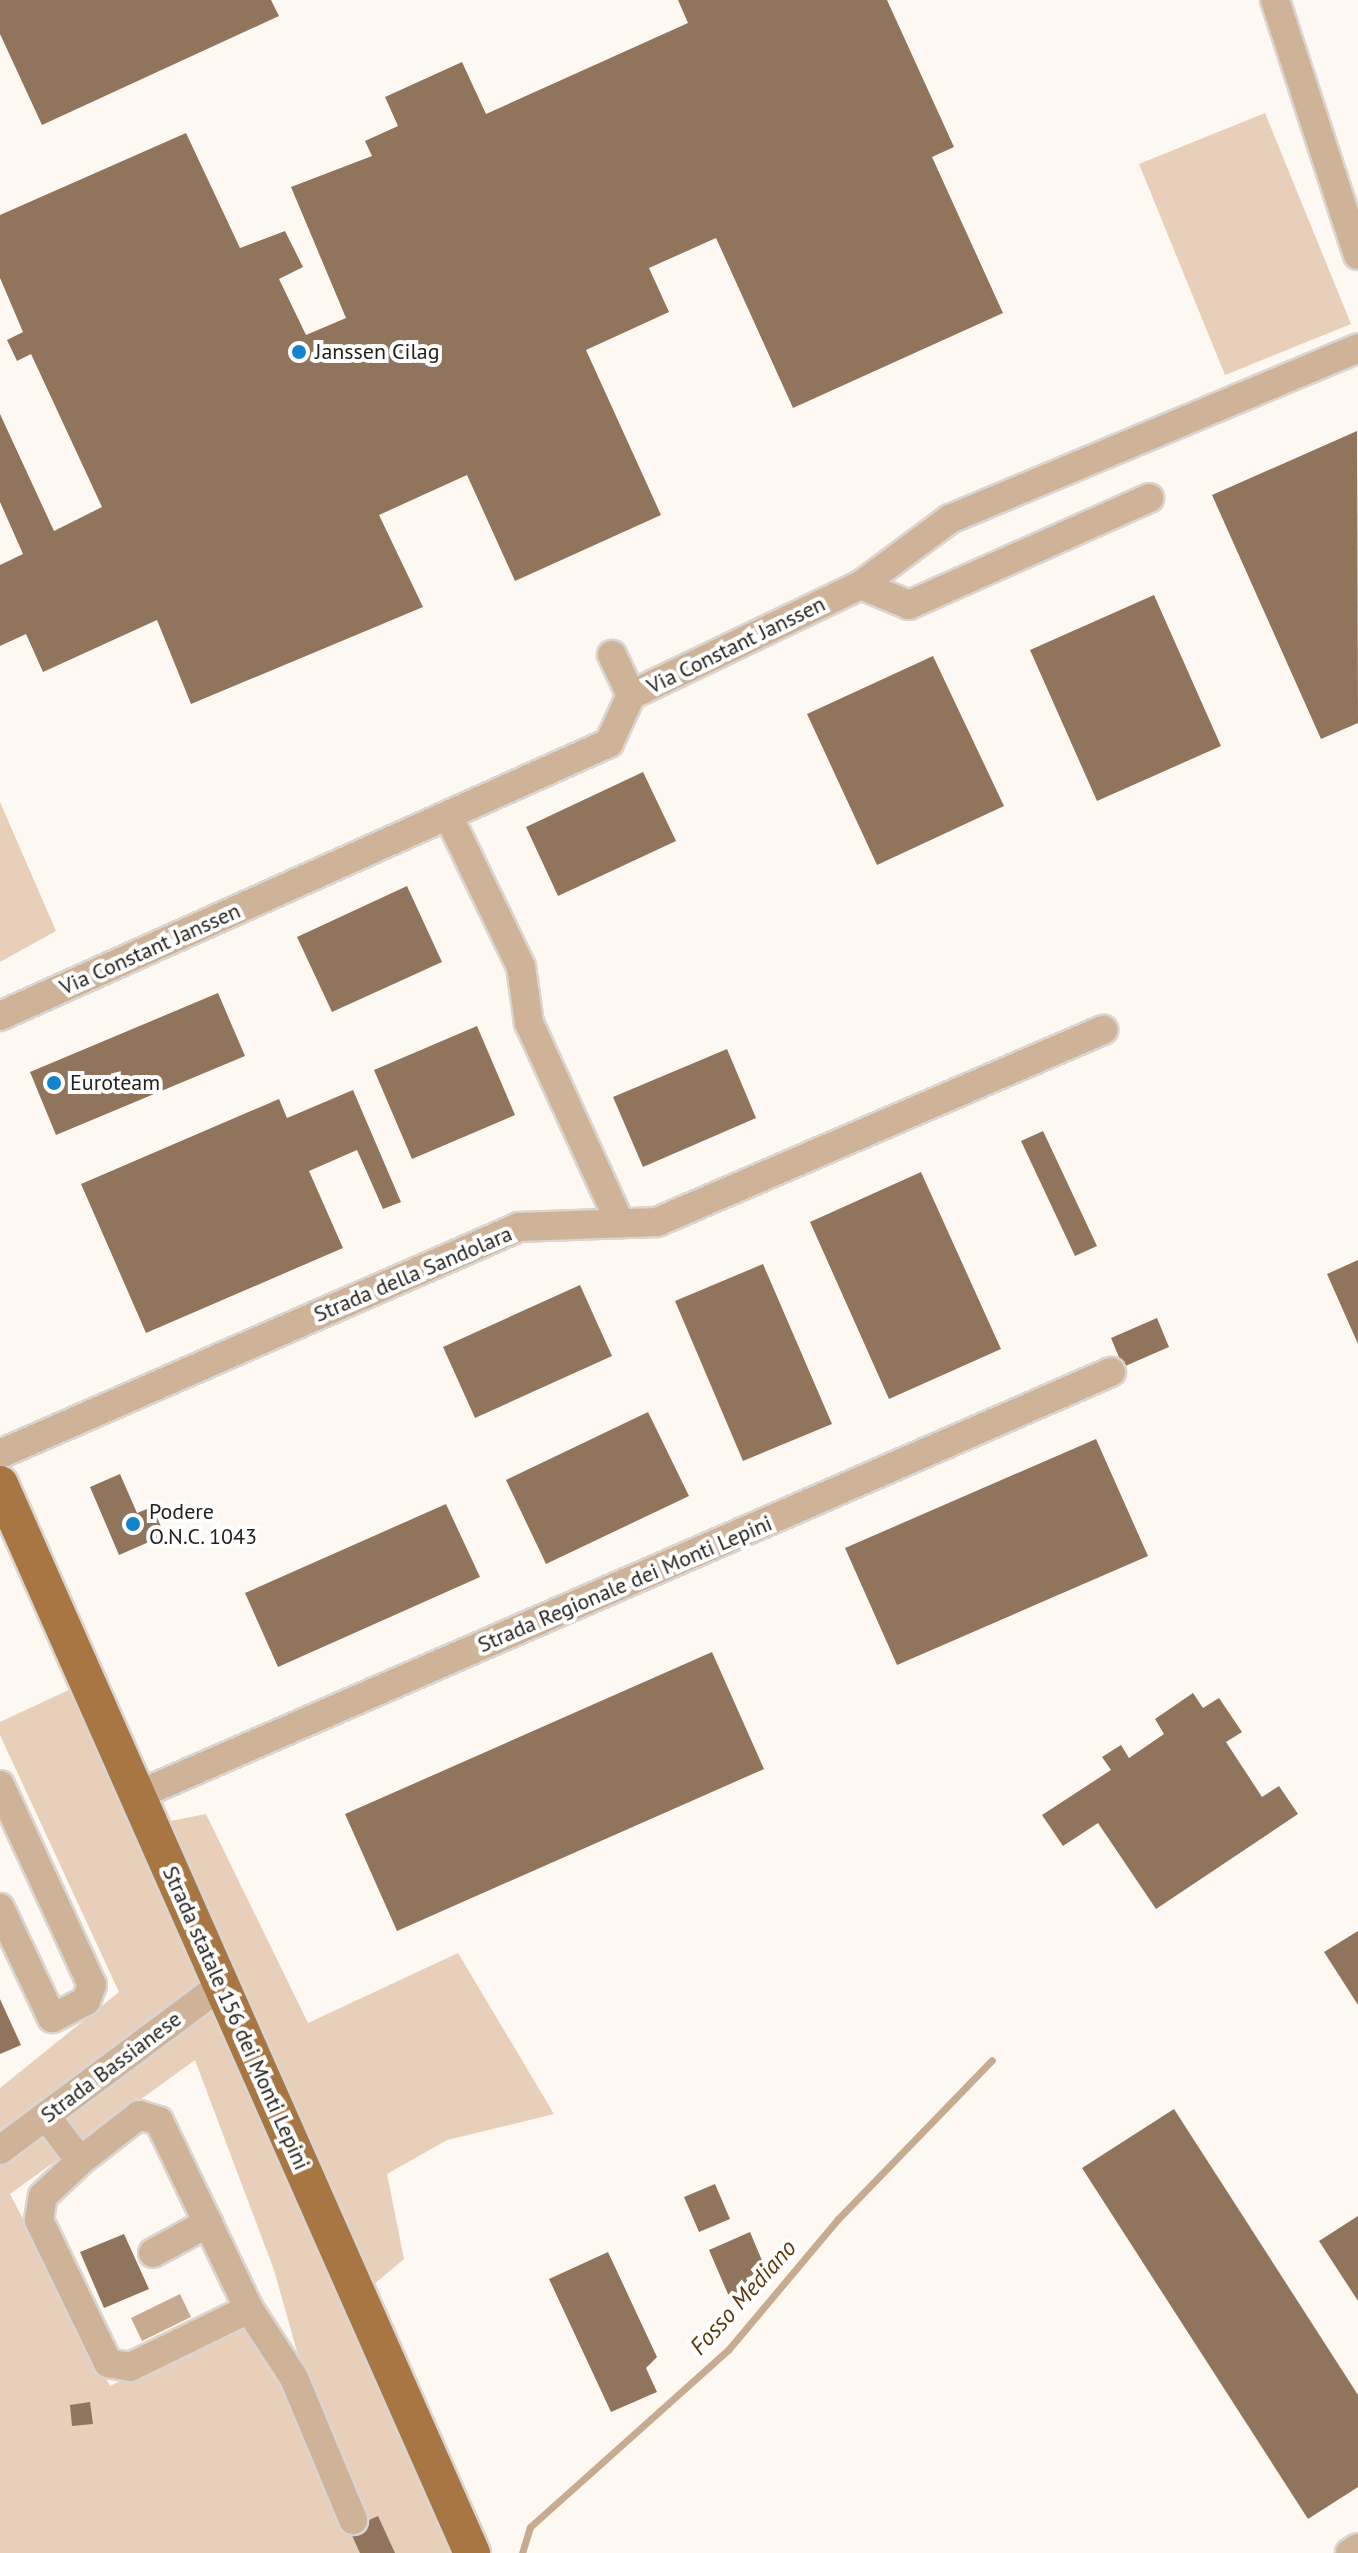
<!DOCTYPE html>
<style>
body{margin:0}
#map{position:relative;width:1358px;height:2553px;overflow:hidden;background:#fef8f3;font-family:"PT Sans",sans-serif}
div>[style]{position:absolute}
.green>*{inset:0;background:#e7cfb9}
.water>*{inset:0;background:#c7ab90}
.stream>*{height:7px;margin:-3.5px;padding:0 3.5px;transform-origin:3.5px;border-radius:3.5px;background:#c7ab90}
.building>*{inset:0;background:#90755c}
.roads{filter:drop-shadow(2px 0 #dbd5d0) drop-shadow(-2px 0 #dbd5d0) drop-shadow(0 2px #dbd5d0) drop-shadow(0 -2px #dbd5d0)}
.minor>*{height:28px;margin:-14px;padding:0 14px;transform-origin:14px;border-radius:14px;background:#cfb398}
.major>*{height:36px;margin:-18px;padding:0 18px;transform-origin:18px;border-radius:18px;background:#a87642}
.dots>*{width:22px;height:22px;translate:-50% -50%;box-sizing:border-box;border:4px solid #fff;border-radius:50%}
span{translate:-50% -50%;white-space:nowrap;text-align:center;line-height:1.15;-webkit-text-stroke:8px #fff;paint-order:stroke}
.poi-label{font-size:22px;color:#25201b}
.left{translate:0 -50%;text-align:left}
.street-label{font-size:22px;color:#25201b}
.water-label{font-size:24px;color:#5e3808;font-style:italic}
</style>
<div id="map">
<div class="green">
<div style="clip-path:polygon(1265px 113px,1351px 324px,1225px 375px,1139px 164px)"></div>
<div style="clip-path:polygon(0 802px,56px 931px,0 962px)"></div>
<div style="clip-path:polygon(evenodd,73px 1688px,140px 1827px,206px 1814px,308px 2023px,458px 1953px,554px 2114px,447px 2140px,387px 2174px,404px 2259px,348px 2306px,458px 2553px,0 2553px,0 2088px,119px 1992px,0 1735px,0 1722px,73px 1688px,195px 2060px,274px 2270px,300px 2362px,260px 2312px,110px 2386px,10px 2194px,195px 2060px)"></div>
</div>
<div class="water">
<div style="clip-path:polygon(180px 2294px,191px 2317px,142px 2341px,131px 2318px)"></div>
</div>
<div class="stream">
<div style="left:522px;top:2553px;width:27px;rotate:-73deg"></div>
<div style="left:530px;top:2527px;width:266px;rotate:-41.8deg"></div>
<div style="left:728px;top:2350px;width:171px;rotate:-50deg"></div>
<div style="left:838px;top:2219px;width:221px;rotate:-45.9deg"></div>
</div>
<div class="building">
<div style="clip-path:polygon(0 0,271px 0,279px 16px,42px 125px,0 34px)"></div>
<div style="clip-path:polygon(678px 0,887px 0,954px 147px,932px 157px,1003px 313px,793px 408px,716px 238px,649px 268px,669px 312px,586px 350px,661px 515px,515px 581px,467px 475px,379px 515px,423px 607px,191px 704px,157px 620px,43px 672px,26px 634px,0 646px,0 565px,23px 554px,0 502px,0 414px,54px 531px,102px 507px,31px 354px,17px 361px,7px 340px,23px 332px,0 278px,0 215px,186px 133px,240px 248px,285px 231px,303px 267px,279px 279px,306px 335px,346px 318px,291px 187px,372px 156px,365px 141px,398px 126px,385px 97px,462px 62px,486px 114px,688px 23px)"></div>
<div style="clip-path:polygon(1357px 431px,1358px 723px,1321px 739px,1212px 495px)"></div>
<div style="clip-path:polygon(1154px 595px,1221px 746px,1097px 801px,1030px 650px)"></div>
<div style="clip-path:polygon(933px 656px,1004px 806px,877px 865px,807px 714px)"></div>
<div style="clip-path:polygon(643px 772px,676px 841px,558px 896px,526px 827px)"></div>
<div style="clip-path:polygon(407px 886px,442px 962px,332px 1012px,297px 937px)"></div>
<div style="clip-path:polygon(218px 993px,245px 1056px,56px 1135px,30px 1072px)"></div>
<div style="clip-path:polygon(477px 1026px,515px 1115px,412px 1159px,374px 1070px)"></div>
<div style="clip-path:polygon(727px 1049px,756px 1118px,643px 1167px,613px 1097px)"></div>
<div style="clip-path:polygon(353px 1090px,401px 1202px,383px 1209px,357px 1150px,309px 1171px,343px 1248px,146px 1333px,81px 1184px,279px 1099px,287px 1118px)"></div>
<div style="clip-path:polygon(1043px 1131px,1097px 1246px,1075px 1256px,1021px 1141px)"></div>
<div style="clip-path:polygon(921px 1172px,1001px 1349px,889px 1399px,810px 1222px)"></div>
<div style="clip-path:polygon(1358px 1260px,1358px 1344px,1327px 1274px)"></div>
<div style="clip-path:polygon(763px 1264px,832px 1424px,743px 1461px,675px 1301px)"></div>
<div style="clip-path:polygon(580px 1285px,612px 1356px,475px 1418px,443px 1347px)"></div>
<div style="clip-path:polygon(1157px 1318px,1169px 1347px,1123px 1367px,1111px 1338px)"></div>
<div style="clip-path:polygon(648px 1412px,689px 1496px,546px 1564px,506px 1480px)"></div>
<div style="clip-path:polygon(1096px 1439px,1148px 1556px,897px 1665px,845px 1548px)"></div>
<div style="clip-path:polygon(120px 1474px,137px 1513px,152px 1507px,165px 1535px,119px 1555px,90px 1487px)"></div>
<div style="clip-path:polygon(446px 1504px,480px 1577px,278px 1667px,245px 1593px)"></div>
<div style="clip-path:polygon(712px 1652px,764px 1769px,397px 1931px,345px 1814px)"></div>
<div style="clip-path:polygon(1193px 1693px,1203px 1708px,1219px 1698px,1242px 1732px,1226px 1742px,1262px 1797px,1279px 1786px,1298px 1814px,1156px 1909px,1098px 1823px,1063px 1846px,1042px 1815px,1111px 1770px,1102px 1757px,1121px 1745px,1129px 1758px,1164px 1734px,1155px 1719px)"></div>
<div style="clip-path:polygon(1358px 1931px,1358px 2005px,1324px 1952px)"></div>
<div style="clip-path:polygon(0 1999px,21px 2045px,0 2054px)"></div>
<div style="clip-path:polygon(1174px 2109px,1358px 2395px,1358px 2487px,1308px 2519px,1082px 2168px)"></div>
<div style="clip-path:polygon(715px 2184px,730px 2219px,699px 2232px,684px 2197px)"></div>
<div style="clip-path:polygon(1358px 2216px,1358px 2301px,1319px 2241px)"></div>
<div style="clip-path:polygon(750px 2232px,766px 2270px,746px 2278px,752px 2292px,731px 2301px,709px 2250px)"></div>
<div style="clip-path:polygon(124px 2234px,149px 2289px,104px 2308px,80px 2252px)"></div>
<div style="clip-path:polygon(608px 2252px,657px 2357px,646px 2368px,657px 2392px,611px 2412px,549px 2279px)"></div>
<div style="clip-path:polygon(90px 2402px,93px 2424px,72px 2426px,70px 2405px)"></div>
<div style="clip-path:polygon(378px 2516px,395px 2553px,360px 2553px,349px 2529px)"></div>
</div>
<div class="roads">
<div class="minor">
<div style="left:1275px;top:0;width:268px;rotate:72deg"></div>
<div style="left:861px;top:585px;width:52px;rotate:22.6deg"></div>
<div style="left:909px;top:605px;width:263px;rotate:-24deg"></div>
<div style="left:612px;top:655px;width:44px;rotate:64.6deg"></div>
<div style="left:448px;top:815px;width:169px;rotate:64.3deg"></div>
<div style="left:521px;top:967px;width:57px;rotate:81.9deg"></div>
<div style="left:529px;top:1023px;width:220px;rotate:65.5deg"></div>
<div style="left:0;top:1016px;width:667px;rotate:-24.15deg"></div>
<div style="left:609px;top:743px;width:53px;rotate:-65.4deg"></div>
<div style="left:631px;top:695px;width:255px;rotate:-25.6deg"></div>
<div style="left:861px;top:585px;width:111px;rotate:-36.6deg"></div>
<div style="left:950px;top:519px;width:442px;rotate:-22.7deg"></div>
<div style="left:0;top:1454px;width:566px;rotate:-23.62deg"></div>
<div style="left:519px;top:1227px;width:138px;rotate:-2.1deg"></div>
<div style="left:657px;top:1222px;width:486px;rotate:-23.3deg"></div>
<div style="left:0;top:1785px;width:220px;rotate:65.3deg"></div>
<div style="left:92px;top:1985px;width:17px;rotate:111deg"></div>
<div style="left:86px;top:2001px;width:38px;rotate:153deg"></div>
<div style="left:52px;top:2018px;width:122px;rotate:-115.3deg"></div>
<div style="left:138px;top:1795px;width:1061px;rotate:-23.5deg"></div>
<div style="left:46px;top:2116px;width:56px;rotate:52.9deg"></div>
<div style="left:80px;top:2161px;width:75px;rotate:-37.9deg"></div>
<div style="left:139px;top:2115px;width:21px;rotate:17deg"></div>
<div style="left:159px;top:2121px;width:208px;rotate:64.4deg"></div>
<div style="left:249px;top:2309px;width:132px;rotate:154deg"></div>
<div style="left:130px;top:2367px;width:22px;rotate:-170deg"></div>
<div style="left:108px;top:2363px;width:159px;rotate:-115.8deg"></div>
<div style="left:39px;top:2220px;width:24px;rotate:-81deg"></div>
<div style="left:43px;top:2196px;width:51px;rotate:-43.4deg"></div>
<div style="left:0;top:2150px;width:276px;rotate:-36.7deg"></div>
<div style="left:153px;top:2253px;width:63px;rotate:-28.6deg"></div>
<div style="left:249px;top:2309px;width:82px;rotate:56.9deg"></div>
<div style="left:294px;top:2378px;width:154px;rotate:67.4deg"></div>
<div style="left:1350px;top:2553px;width:9px;rotate:-32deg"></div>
</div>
<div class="major">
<div style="left:0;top:1484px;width:1169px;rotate:66.18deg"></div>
</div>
</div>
<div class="dots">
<div style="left:299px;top:352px;background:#1184cd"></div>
<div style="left:54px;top:1083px;background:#1184cd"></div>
<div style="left:133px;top:1524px;background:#1184cd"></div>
</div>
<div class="poi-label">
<span class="left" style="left:315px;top:352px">Janssen Cilag</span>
<span class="left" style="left:70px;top:1083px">Euroteam</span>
<span class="left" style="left:149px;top:1524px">Podere<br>O.N.C. 1043</span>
</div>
<div class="street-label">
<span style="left:736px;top:645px;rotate:-26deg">Via Constant Janssen</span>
<span style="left:150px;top:949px;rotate:-24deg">Via Constant Janssen</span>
<span style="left:413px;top:1274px;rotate:-23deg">Strada della Sandolara</span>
<span style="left:625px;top:1584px;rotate:-23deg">Strada Regionale dei Monti Lepini</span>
<span style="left:236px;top:2018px;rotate:66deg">Strada statale 156 dei Monti Lepini</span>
<span style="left:111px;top:2067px;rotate:-37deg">Strada Bassianese</span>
</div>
<div class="water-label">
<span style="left:743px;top:2297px;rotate:-48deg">Fosso Mediano</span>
</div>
</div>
